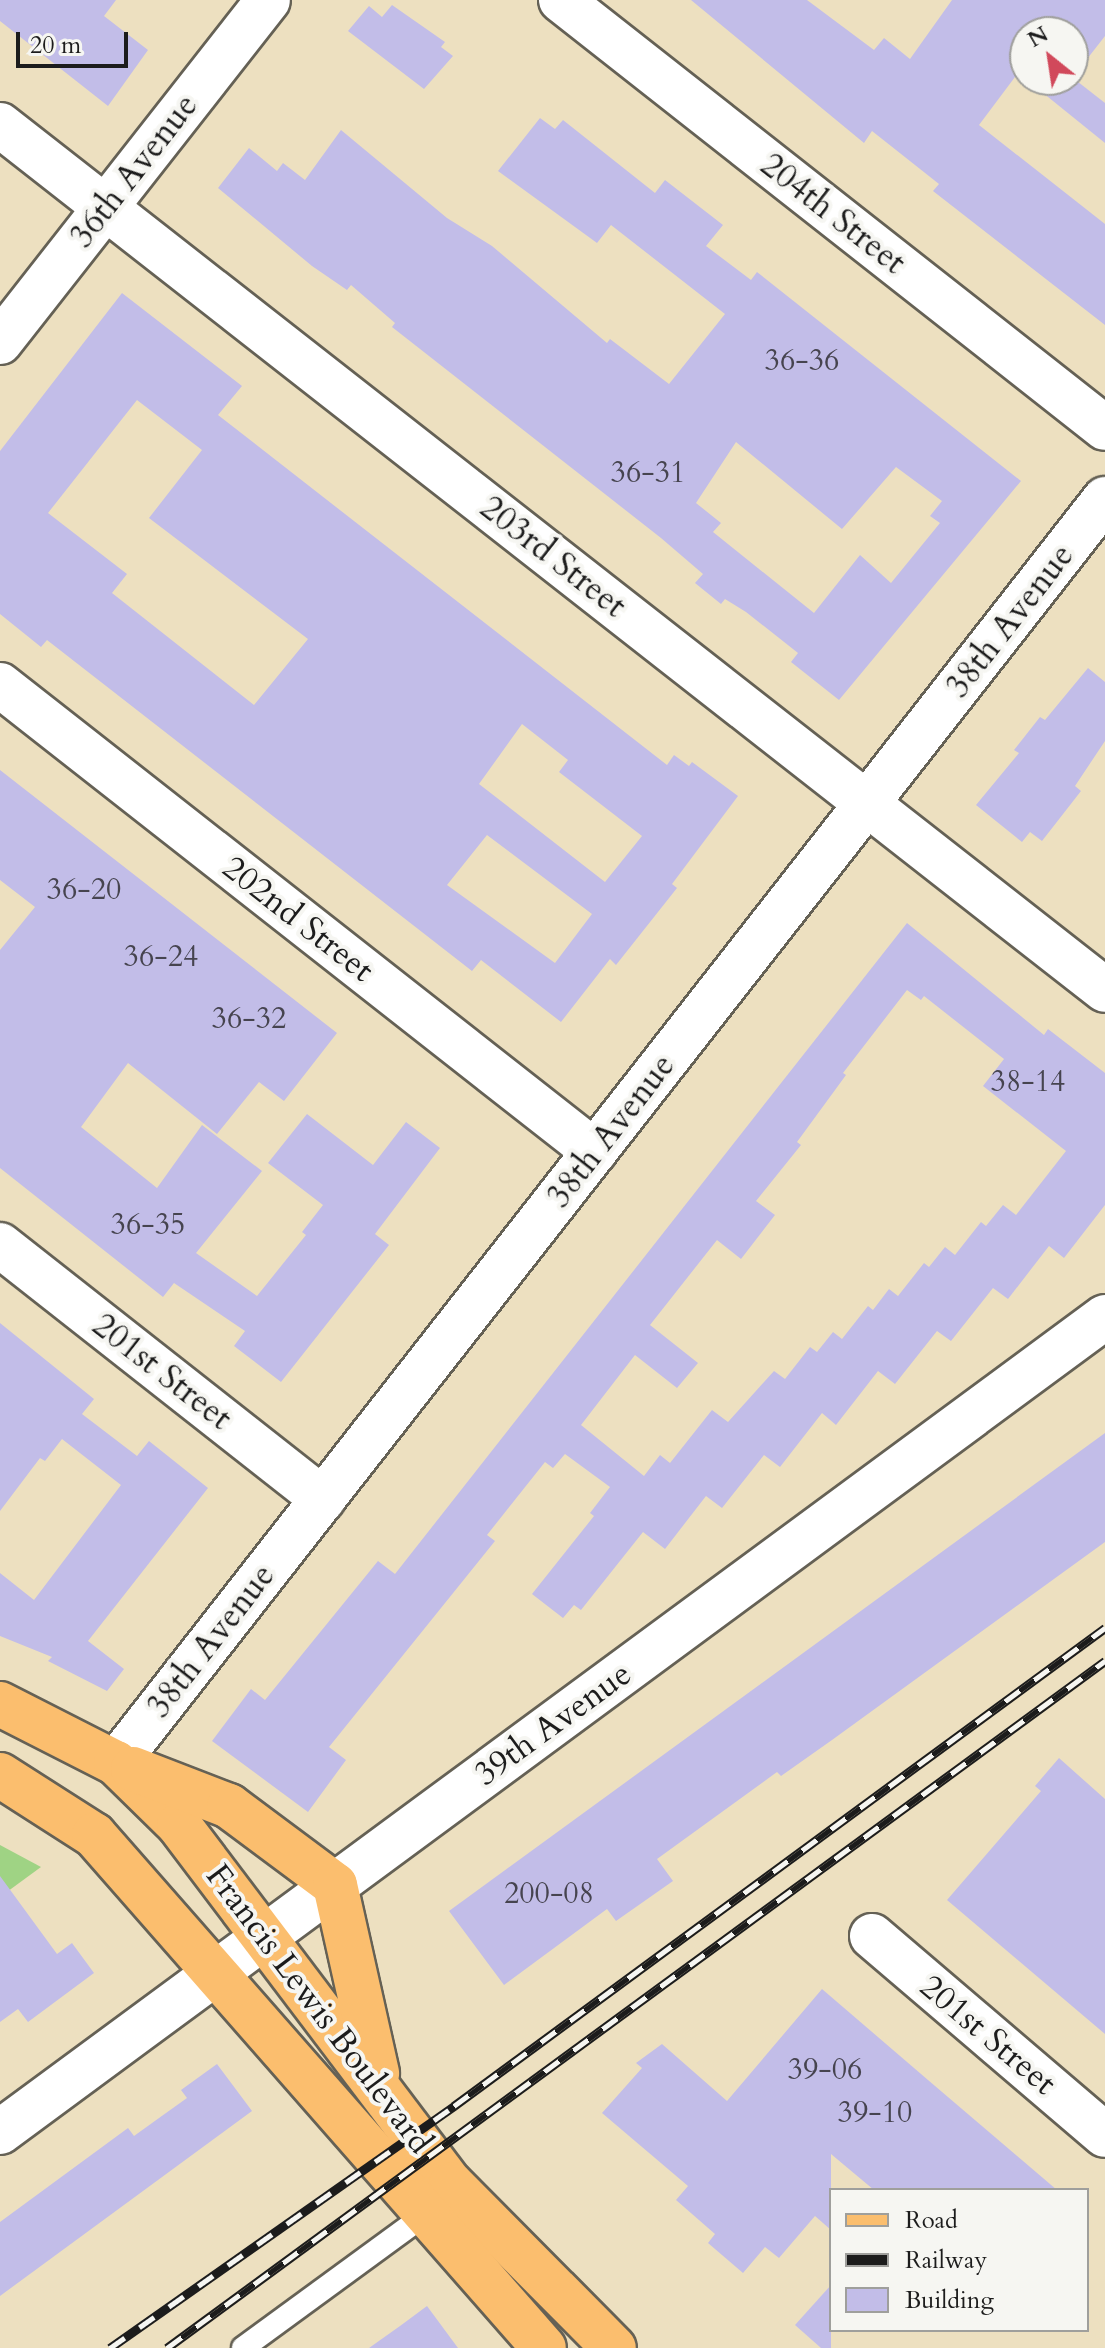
<!DOCTYPE html>
<style>
body{margin:0}
#map{position:relative;width:1105px;height:2348px;overflow:hidden;background:#ede0c0;font-family:Cardo,serif}
div>[style]{position:absolute}
.green>*{inset:0;background:#9fd384}
.building>*{inset:0;background:#c2bde8}
.roads{filter:drop-shadow(2px 0 #656155) drop-shadow(-2px 0 #656155) drop-shadow(0 2px #656155) drop-shadow(0 -2px #656155)}
.service>*{height:22px;margin:-11px;padding:0 11px;transform-origin:11px;border-radius:11px;background:#fff}
.minor>*{height:44px;margin:-22px;padding:0 22px;transform-origin:22px;border-radius:22px;background:#fff}
.primary>*{height:44px;margin:-22px;padding:0 22px;transform-origin:22px;border-radius:22px;background:#fbbe6e}
.rail>*{height:9px;margin-top:-4.5px;transform-origin:0;background:repeating-linear-gradient(90deg,#f6f6f2 0 18px,#1c1c1c 0 36px);box-sizing:border-box;border-block:2px solid #1c1c1c}
span{translate:-50% -50%;white-space:nowrap;text-align:center;line-height:1.15;-webkit-text-stroke:8px #f6f6f2;paint-order:stroke}
.number-label{font-size:30px;color:#46444f}
.number-label span{-webkit-text-stroke-width:0}
.street-label{font-size:34px;color:#1c1c1c}
.legend{position:absolute;left:829px;top:2188px;width:260px;height:144px;box-sizing:border-box;background:#f6f6f2;border:2px solid #9f9f9c;margin:0;padding:10px 14px;list-style:none;font-size:24px;color:#1c1c1c}
.legend li{display:flex;align-items:center;gap:16px;height:40px}
.legend b{width:40px;border:2px solid #9f9f9c}
.north{position:absolute;left:1009px;top:16px;width:80px;height:80px;box-sizing:border-box;background:#f6f6f2;border:2px solid #9f9f9c;border-radius:50%;rotate:330deg;font-size:22px;font-weight:700;line-height:32px;text-align:center;color:#1c1c1c}
.north::after{content:'';display:block;margin:auto;width:28px;height:36px;background:#d1495b;clip-path:polygon(50% 0,100% 100%,50% 72%,0 100%)}
.scale{position:absolute;left:16px;top:32px;width:112px;height:36px;box-sizing:border-box;border:4px solid #1c1c1c;border-top:0;padding-left:10px;font-size:24px;line-height:28px;white-space:nowrap;color:#1c1c1c;-webkit-text-stroke:6px #f6f6f2;paint-order:stroke}
</style>
<div id="map">
<div class="green">
<div style="clip-path:polygon(0 1845px,41px 1867px,0 1897px)"></div>
</div>
<div class="building">
<div style="clip-path:polygon(0 0,116px 0,104px 16px,148px 50px,108px 106px,0 21px)"></div>
<div style="clip-path:polygon(691px 0,807px 0,874px 50px,884px 38px,910px 59px,952px 0,1105px 0,1105px 36px,1073px 77px,1073px 32px,1025px 32px,1025px 78px,1018px 73px,979px 125px,1105px 224px,1105px 325px,933px 191px,939px 184px,872px 131px,864px 143px)"></div>
<div style="clip-path:polygon(392px 5px,445px 42px,441px 47px,453px 56px,424px 89px,348px 31px,369px 6px,382px 17px)"></div>
<div style="clip-path:polygon(1073px 78px,1105px 103px,1105px 143px,1027px 80px)"></div>
<div style="clip-path:polygon(evenodd,540px 118px,555px 129px,563px 120px,655px 193px,665px 180px,723px 225px,706px 246px,751px 280px,757px 272px,1021px 481px,839px 700px,791px 662px,798px 653px,746px 612px,725px 599px,721px 604px,695px 583px,703px 574px,661px 538px,392px 327px,395px 323px,351px 285px,347px 290px,312px 266px,218px 188px,249px 148px,277px 171px,283px 163px,305px 180px,341px 130px,447px 218px,492px 246px,607px 343px,610px 339px,669px 384px,725px 314px,611px 225px,597px 243px,498px 171px,540px 118px,736px 442px,842px 529px,896px 467px,942px 501px,930px 516px,940px 523px,891px 583px,860px 555px,814px 613px,713px 532px,721px 523px,696px 503px,736px 442px)"></div>
<div style="clip-path:polygon(evenodd,122px 293px,242px 386px,218px 415px,667px 765px,674px 755px,689px 766px,692px 762px,738px 796px,672px 884px,677px 888px,616px 965px,610px 959px,561px 1022px,481px 960px,472px 971px,47px 640px,41px 647px,0 614px,0 451px,122px 293px,137px 400px,202px 450px,149px 518px,308px 639px,254px 705px,112px 593px,127px 574px,48px 513px,137px 400px,122px 293px,522px 724px,568px 760px,559px 772px,642px 836px,605px 882px,479px 784px,522px 724px,122px 293px,487px 835px,592px 914px,555px 963px,447px 885px,487px 835px)"></div>
<div style="clip-path:polygon(1088px 668px,1105px 682px,1105px 741px,1075px 786px,1081px 791px,1042px 841px,1030px 832px,1022px 842px,976px 805px,1019px 753px,1014px 750px,1040px 717px,1045px 720px)"></div>
<div style="clip-path:polygon(0 770px,337px 1033px,284px 1101px,259px 1082px,217px 1134px,128px 1063px,81px 1127px,157px 1188px,202px 1125px,262px 1171px,196px 1253px,257px 1296px,306px 1235px,302px 1232px,323px 1205px,268px 1163px,307px 1114px,373px 1165px,406px 1122px,440px 1148px,375px 1234px,389px 1245px,281px 1382px,234px 1346px,245px 1331px,174px 1283px,163px 1297px,0 1168px,0 950px,35px 907px,0 880px)"></div>
<div style="clip-path:polygon(evenodd,907px 923px,1044px 1035px,1048px 1029px,1105px 1073px,1105px 1205px,1064px 1258px,1049px 1246px,1008px 1299px,993px 1288px,951px 1341px,937px 1331px,895px 1384px,878px 1371px,836px 1425px,822px 1413px,780px 1467px,764px 1455px,722px 1508px,706px 1496px,665px 1549px,643px 1532px,581px 1610px,574px 1605px,563px 1618px,532px 1594px,594px 1516px,590px 1513px,610px 1487px,565px 1454px,553px 1468px,545px 1462px,487px 1535px,495px 1541px,329px 1747px,346px 1760px,308px 1812px,212px 1741px,251px 1689px,265px 1700px,378px 1561px,395px 1574px,907px 923px,907px 990px,921px 1000px,924px 996px,1004px 1059px,983px 1086px,1066px 1151px,1016px 1215px,1003px 1205px,986px 1226px,981px 1222px,955px 1255px,945px 1247px,929px 1267px,924px 1263px,898px 1296px,889px 1289px,873px 1310px,868px 1306px,842px 1339px,833px 1332px,817px 1352px,810px 1347px,785px 1379px,774px 1371px,728px 1422px,712px 1410px,670px 1463px,660px 1455px,644px 1476px,581px 1425px,635px 1355px,677px 1388px,698px 1363px,650px 1325px,717px 1240px,741px 1259px,775px 1215px,756px 1201px,801px 1145px,797px 1142px,846px 1075px,843px 1073px,907px 990px)"></div>
<div style="clip-path:polygon(0 1323px,94px 1399px,82px 1414px,137px 1456px,149px 1441px,208px 1488px,88px 1641px,124px 1669px,107px 1691px,48px 1661px,52px 1657px,0 1636px,0 1573px,34px 1600px,121px 1485px,62px 1439px,45px 1461px,40px 1458px,0 1511px)"></div>
<div style="clip-path:polygon(1105px 1433px,1105px 1542px,832px 1740px,781px 1776px,777px 1772px,657px 1859px,673px 1881px,616px 1921px,607px 1909px,504px 1985px,449px 1911px)"></div>
<div style="clip-path:polygon(1059px 1758px,1105px 1799px,1105px 2034px,947px 1900px,1041px 1791px,1035px 1786px)"></div>
<div style="clip-path:polygon(0 1876px,57px 1954px,72px 1943px,94px 1973px,28px 2022px,18px 2009px,0 2022px)"></div>
<div style="clip-path:polygon(822px 1989px,928px 2080px,1057px 2190px,874px 2190px,831px 2154px,831px 2230px,815px 2216px,779px 2258px,765px 2247px,743px 2273px,708px 2243px,715px 2234px,676px 2200px,688px 2186px,602px 2113px,642px 2068px,636px 2063px,662px 2044px,727px 2101px)"></div>
<div style="clip-path:polygon(217px 2064px,252px 2111px,0 2296px,0 2222px,128px 2128px,134px 2136px,159px 2118px,187px 2098px,181px 2090px)"></div>
<div style="clip-path:polygon(831px 2285px,831px 2348px,821px 2348px,795px 2325px)"></div>
<div style="clip-path:polygon(427px 2306px,458px 2348px,369px 2348px,400px 2326px)"></div>
</div>
<div class="roads">
<div class="service">
<div style="left:243px;top:2348px;width:225px;rotate:-36.2deg"></div>
</div>
<div class="minor">
<div style="left:561px;top:0;width:692px;rotate:38.19deg"></div>
<div style="left:0;top:125px;width:1403px;rotate:38.05deg"></div>
<div style="left:0;top:342px;width:434px;rotate:-51.9deg"></div>
<div style="left:0;top:685px;width:756px;rotate:38.13deg"></div>
<div style="left:0;top:1245px;width:411px;rotate:38.2deg"></div>
<div style="left:116px;top:1763px;width:1605px;rotate:-51.96deg"></div>
<div style="left:872px;top:1936px;width:306px;rotate:40.5deg"></div>
<div style="left:0;top:2132px;width:1373px;rotate:-36.41deg"></div>
</div>
<div class="primary">
<div style="left:0;top:1704px;width:130px;rotate:27deg"></div>
<div style="left:116px;top:1763px;width:88px;rotate:44.5deg"></div>
<div style="left:179px;top:1825px;width:450px;rotate:52.9deg"></div>
<div style="left:451px;top:2184px;width:231px;rotate:45.2deg"></div>
<div style="left:133px;top:1769px;width:103px;rotate:21.1deg"></div>
<div style="left:229px;top:1806px;width:132px;rotate:36.7deg"></div>
<div style="left:335px;top:1885px;width:193px;rotate:77.4deg"></div>
<div style="left:0;top:1775px;width:112px;rotate:32.6deg"></div>
<div style="left:94px;top:1835px;width:682px;rotate:48.74deg"></div>
</div>
</div>
<div class="rail">
<div style="left:110px;top:2348px;width:421px;rotate:-35.1deg"></div>
<div style="left:454px;top:2106px;width:808px;rotate:-36.29deg"></div>
<div style="left:167px;top:2348px;width:1163px;rotate:-36.22deg"></div>
</div>
<div class="number-label">
<span style="left:802px;top:361px">36-36</span>
<span style="left:648px;top:473px">36-31</span>
<span style="left:84px;top:890px">36-20</span>
<span style="left:161px;top:957px">36-24</span>
<span style="left:249px;top:1019px">36-32</span>
<span style="left:1028px;top:1082px">38-14</span>
<span style="left:148px;top:1225px">36-35</span>
<span style="left:549px;top:1894px">200-08</span>
<span style="left:825px;top:2070px">39-06</span>
<span style="left:875px;top:2113px">39-10</span>
</div>
<div class="street-label">
<span style="left:134px;top:171px;rotate:-52deg">36th Avenue</span>
<span style="left:833px;top:214px;rotate:38deg">204th Street</span>
<span style="left:553px;top:557px;rotate:38deg">203rd Street</span>
<span style="left:1010px;top:621px;rotate:-52deg">38th Avenue</span>
<span style="left:298px;top:919px;rotate:38deg">202nd Street</span>
<span style="left:611px;top:1131px;rotate:-52deg">38th Avenue</span>
<span style="left:162px;top:1372px;rotate:38deg">201st Street</span>
<span style="left:211px;top:1641px;rotate:-52deg">38th Avenue</span>
<span style="left:553px;top:1724px;rotate:-36deg">39th Avenue</span>
<span style="left:319px;top:2009px;rotate:53deg">Francis Lewis Boulevard</span>
<span style="left:988px;top:2035px;rotate:40deg">201st Street</span>
</div>
<ul class="legend">
<li><b style="height:10px;background:#fbbe6e"></b>Road</li>
<li><b style="height:10px;background:#1c1c1c"></b>Railway</li>
<li><b style="height:22px;background:#c2bde8"></b>Building</li>
</ul>
<div class="north">N</div>
<div class="scale">20 m</div>
</div>
